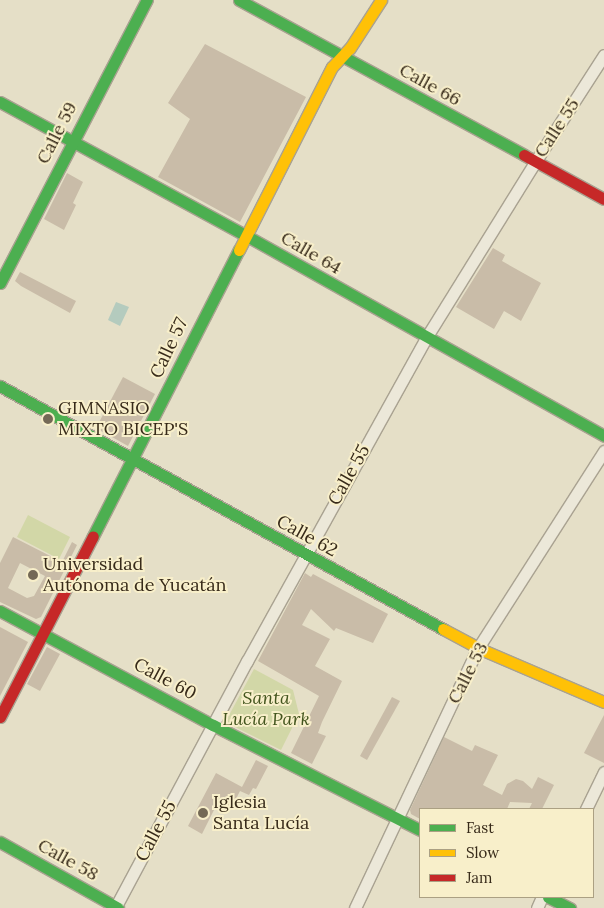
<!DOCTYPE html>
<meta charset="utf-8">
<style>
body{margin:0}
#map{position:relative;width:604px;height:908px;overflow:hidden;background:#e5dfc7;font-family:Lora,serif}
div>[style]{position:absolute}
.green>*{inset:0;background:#d2d7a7}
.water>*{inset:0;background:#b4cbbe}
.building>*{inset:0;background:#c9bca8}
.roads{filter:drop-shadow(1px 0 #a9a291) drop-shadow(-1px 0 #a9a291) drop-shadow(0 1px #a9a291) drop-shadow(0 -1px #a9a291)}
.street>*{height:11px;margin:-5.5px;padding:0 5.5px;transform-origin:5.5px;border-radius:5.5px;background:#ece8d9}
.fast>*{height:11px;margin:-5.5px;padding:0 5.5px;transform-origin:5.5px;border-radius:5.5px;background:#4caf50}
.slow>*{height:11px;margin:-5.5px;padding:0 5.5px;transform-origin:5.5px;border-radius:5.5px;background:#ffc107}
.jam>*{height:11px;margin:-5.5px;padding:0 5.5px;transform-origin:5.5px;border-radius:5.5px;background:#c62828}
.dots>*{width:14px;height:14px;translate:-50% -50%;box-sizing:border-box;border:2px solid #f8efca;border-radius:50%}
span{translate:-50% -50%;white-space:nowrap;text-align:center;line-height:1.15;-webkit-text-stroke:4px #f8efca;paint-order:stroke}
.street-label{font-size:18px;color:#372a19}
.poi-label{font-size:18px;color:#372a19}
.left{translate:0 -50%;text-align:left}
.park-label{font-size:18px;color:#43551e;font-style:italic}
.legend{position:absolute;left:419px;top:808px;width:175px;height:90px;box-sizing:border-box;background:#f8efca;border:1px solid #aba083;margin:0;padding:6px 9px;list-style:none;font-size:15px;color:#372a19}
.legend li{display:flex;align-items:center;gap:10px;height:25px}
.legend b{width:25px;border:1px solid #aba083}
</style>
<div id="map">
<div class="green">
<div style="clip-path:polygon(28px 515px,70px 537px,59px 559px,17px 537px)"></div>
<div style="clip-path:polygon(254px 669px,293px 690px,299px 714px,281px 750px,229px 724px,227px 719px)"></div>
</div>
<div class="water">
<div style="clip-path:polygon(116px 302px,129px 307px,120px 326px,108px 320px)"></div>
</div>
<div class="building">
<div style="clip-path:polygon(205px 44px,306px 97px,240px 222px,158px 177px,190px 119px,168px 103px)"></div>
<div style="clip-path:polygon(67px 173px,83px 182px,73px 203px,76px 205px,64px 230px,44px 219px)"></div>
<div style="clip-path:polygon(493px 248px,505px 255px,502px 261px,541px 283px,521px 321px,504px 311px,494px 329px,456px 307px)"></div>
<div style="clip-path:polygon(20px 272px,76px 301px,70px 313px,21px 286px,15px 281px)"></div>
<div style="clip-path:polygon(123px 377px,155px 394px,128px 446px,96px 428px)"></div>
<div style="clip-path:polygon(evenodd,13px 537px,62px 562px,72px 542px,77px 545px,41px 617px,36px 619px,0 602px,0 563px,13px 537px,20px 563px,45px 576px,34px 596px,27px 598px,8px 588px,20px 563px)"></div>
<div style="clip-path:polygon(305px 573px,311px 577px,313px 574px,388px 614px,373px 643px,336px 628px,334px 631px,311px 609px,302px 625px,330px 639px,315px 666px,342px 681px,322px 722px,318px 733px,326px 736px,312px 764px,291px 753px,319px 696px,258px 661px)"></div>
<div style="clip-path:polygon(0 627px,28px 642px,0 696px)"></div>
<div style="clip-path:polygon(47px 647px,60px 654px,40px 691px,27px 684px)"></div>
<div style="clip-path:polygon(392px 697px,400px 701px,367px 760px,360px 756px)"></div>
<div style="clip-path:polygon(604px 715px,604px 763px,584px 753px)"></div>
<div style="clip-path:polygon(444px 737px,472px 751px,475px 745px,498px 755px,483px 785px,502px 795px,507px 784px,516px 779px,523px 781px,532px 789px,538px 777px,554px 785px,542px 809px,529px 809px,532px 803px,510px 802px,507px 809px,420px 809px,420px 819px,411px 814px,410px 810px)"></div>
<div style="clip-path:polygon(256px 760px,268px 766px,256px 789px,253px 788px,249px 795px,240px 791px,231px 809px,218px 802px,202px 834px,188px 826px,216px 773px,242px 787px)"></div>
</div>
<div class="roads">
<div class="street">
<div style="left:586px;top:809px;width:41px;rotate:-64.1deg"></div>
<div style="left:115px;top:908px;width:280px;rotate:-61.9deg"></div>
<div style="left:247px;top:661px;width:369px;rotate:-61deg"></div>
<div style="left:426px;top:338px;width:207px;rotate:-58.2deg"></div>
<div style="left:535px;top:162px;width:127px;rotate:-57.2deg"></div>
<div style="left:355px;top:908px;width:288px;rotate:-64.7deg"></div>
<div style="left:478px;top:648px;width:234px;rotate:-57.4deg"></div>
<div style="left:537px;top:908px;width:12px;rotate:-66deg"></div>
</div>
<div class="fast">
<div style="left:239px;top:0;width:324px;rotate:28.5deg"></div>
<div style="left:0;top:102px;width:279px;rotate:28.5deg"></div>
<div style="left:245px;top:235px;width:411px;rotate:29.2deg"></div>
<div style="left:0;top:283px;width:319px;rotate:-62.6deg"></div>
<div style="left:0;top:386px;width:505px;rotate:28.75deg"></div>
<div style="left:93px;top:536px;width:321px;rotate:-63deg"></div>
<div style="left:0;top:611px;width:242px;rotate:28.2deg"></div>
<div style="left:213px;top:725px;width:232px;rotate:26.9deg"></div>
<div style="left:0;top:842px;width:135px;rotate:29.2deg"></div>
<div style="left:548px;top:897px;width:25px;rotate:27deg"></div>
</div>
<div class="slow">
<div style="left:239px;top:250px;width:205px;rotate:-63.1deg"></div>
<div style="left:332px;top:67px;width:26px;rotate:-47deg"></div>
<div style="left:350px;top:48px;width:57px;rotate:-57.1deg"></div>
<div style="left:443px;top:629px;width:40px;rotate:28deg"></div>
<div style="left:478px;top:648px;width:137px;rotate:23.2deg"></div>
</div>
<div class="jam">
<div style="left:524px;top:155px;width:91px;rotate:28.8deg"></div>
<div style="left:0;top:717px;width:203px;rotate:-62.8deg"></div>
</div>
</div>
<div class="dots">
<div style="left:48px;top:419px;background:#746956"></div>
<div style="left:33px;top:575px;background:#746956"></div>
<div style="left:203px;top:813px;background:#746956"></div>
</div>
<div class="street-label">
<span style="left:430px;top:85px;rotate:29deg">Calle 66</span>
<span style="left:557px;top:128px;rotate:-57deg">Calle 55</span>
<span style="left:57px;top:133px;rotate:-63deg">Calle 59</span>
<span style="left:311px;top:253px;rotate:30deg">Calle 64</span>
<span style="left:169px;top:348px;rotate:-65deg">Calle 57</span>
<span style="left:349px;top:475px;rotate:-61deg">Calle 55</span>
<span style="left:307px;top:536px;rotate:29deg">Calle 62</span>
<span style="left:468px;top:673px;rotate:-63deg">Calle 53</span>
<span style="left:165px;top:679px;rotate:28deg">Calle 60</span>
<span style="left:156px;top:831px;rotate:-62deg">Calle 55</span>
<span style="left:68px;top:860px;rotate:29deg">Calle 58</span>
</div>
<div class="poi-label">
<span class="left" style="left:58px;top:419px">GIMNASIO<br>MIXTO BICEP'S</span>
<span class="left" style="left:43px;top:575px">Universidad<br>Autónoma de Yucatán</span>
<span class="left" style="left:213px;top:813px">Iglesia<br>Santa Lucía</span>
</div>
<div class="park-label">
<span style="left:266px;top:709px">Santa<br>Lucía Park</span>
</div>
<ul class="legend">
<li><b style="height:6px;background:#4caf50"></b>Fast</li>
<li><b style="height:6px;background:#ffc107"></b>Slow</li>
<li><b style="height:6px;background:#c62828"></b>Jam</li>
</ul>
</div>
